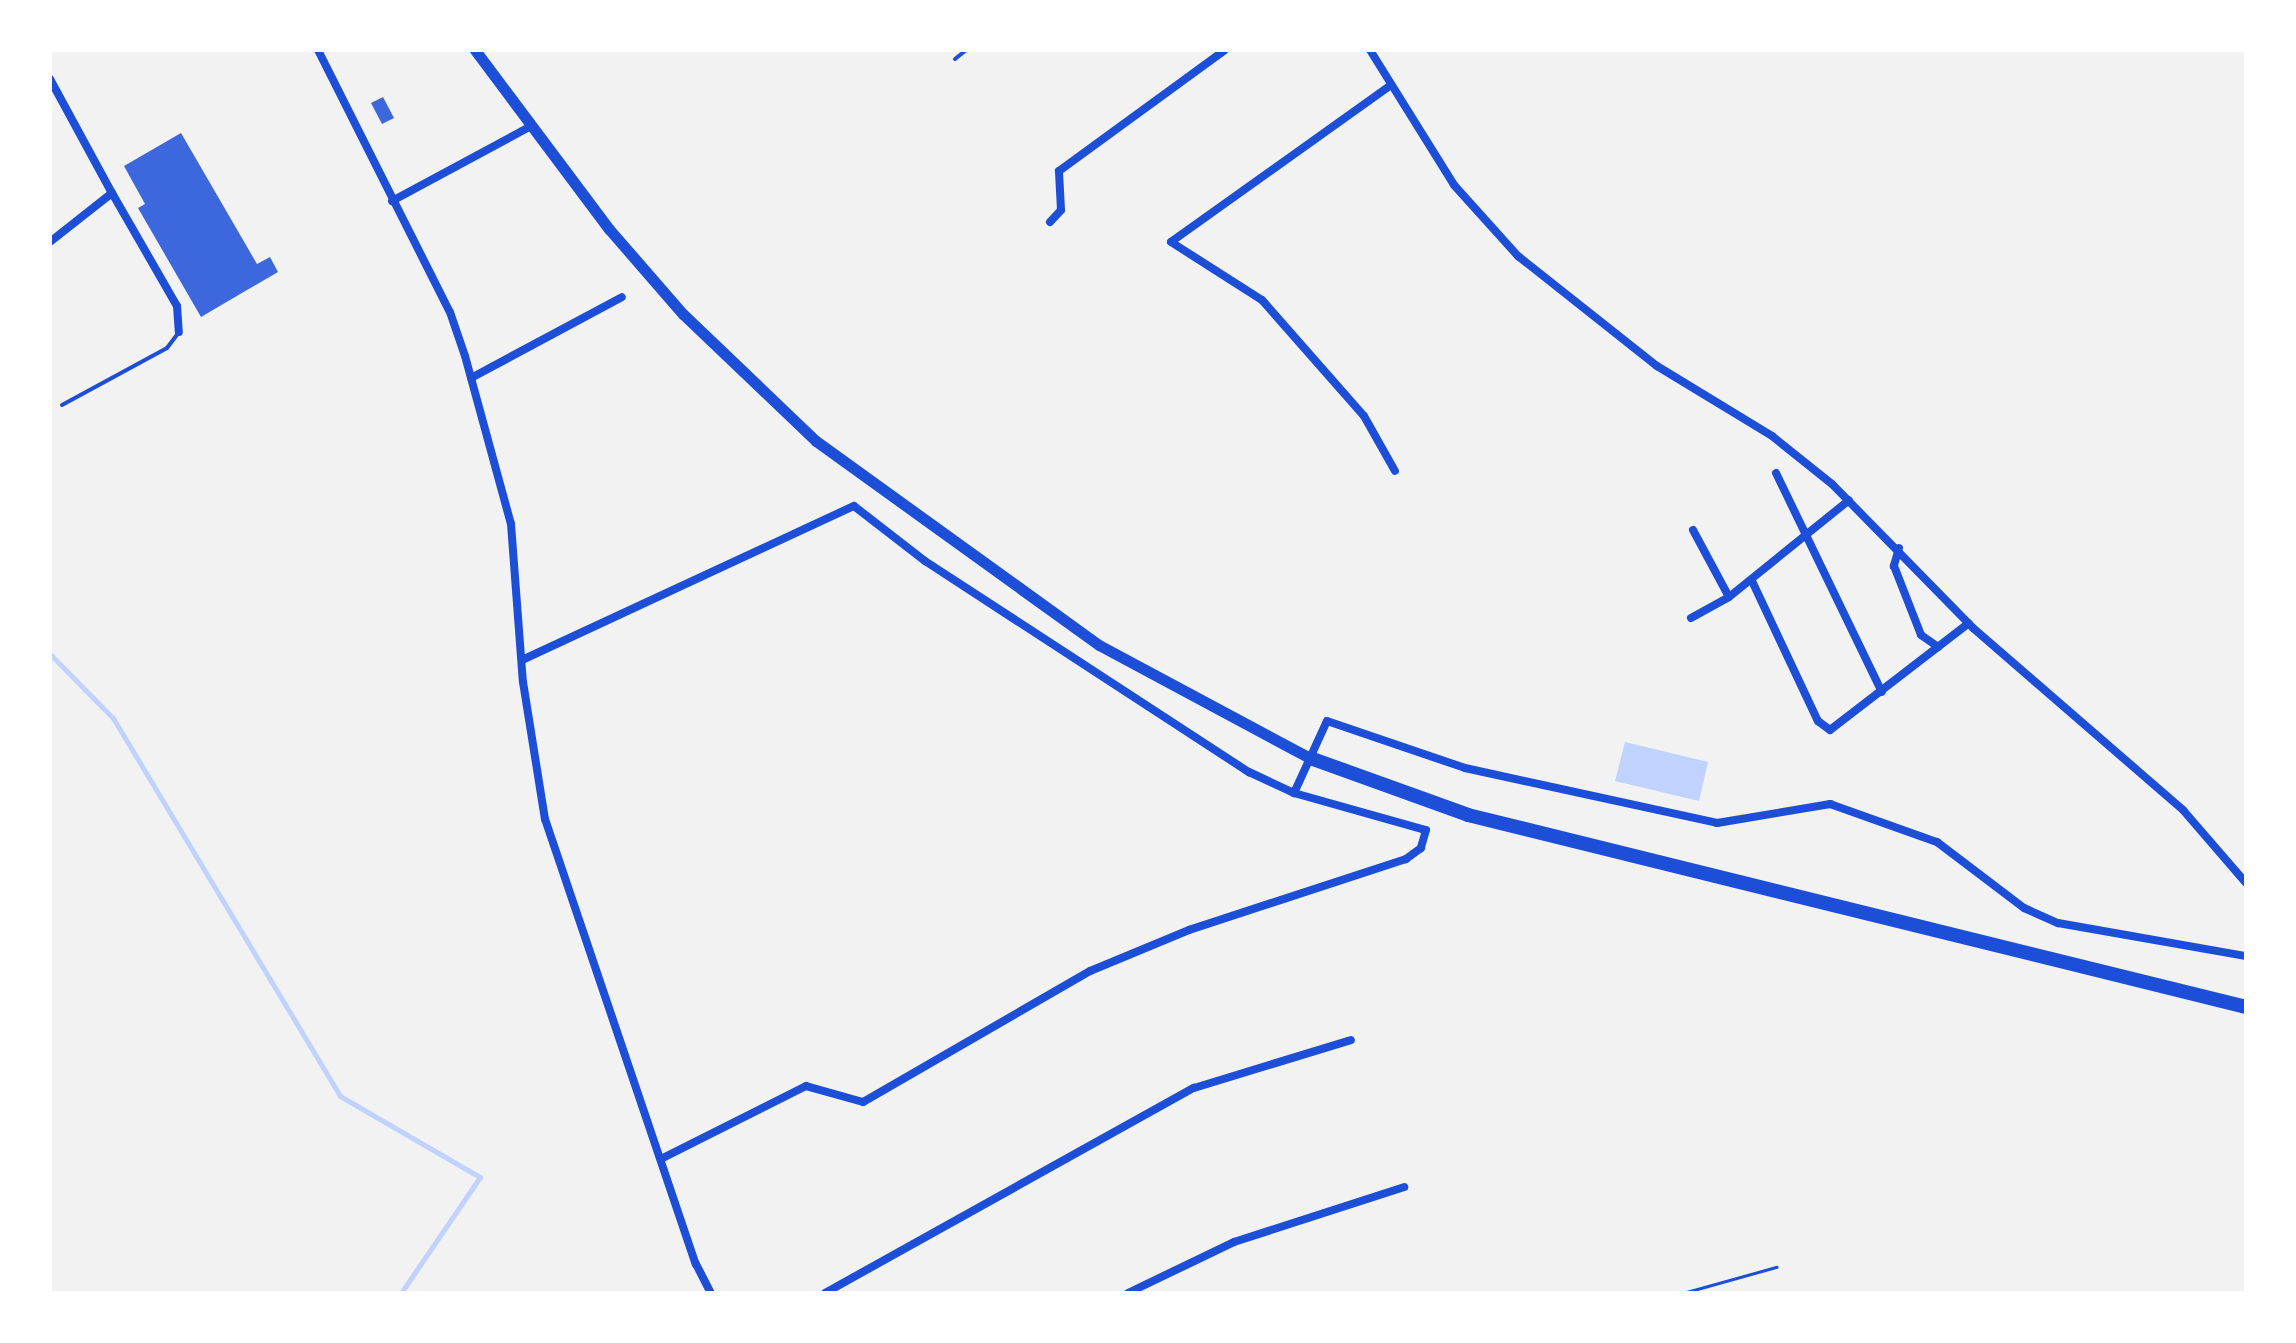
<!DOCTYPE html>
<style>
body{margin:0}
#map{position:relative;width:2296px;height:1343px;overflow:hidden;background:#f2f2f2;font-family:Montserrat,sans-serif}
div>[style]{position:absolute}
.water>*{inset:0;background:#bfd3fe}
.stream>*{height:5px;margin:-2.5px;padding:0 2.5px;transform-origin:2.5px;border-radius:2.5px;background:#bfd3fe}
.building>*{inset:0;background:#3d67dc}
.path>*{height:2.5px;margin:-1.25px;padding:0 1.25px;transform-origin:1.25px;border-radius:1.25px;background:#1d4ed8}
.service>*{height:4px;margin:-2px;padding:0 2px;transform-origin:2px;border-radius:2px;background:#1d4ed8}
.minor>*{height:8px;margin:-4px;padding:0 4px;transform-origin:4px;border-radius:4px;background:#1d4ed8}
.primary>*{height:11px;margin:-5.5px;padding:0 5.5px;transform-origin:5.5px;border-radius:5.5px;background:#1d4ed8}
.motorway>*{height:14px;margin:-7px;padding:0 7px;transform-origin:7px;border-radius:7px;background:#1d4ed8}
span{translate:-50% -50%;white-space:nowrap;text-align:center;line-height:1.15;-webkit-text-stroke:10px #fff;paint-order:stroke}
.frame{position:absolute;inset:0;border:52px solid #fff;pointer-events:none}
</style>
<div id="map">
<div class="water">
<div style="clip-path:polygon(1625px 742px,1708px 762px,1699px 801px,1615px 781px)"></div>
</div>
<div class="stream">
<div style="left:50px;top:654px;width:90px;rotate:45.5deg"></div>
<div style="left:113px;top:718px;width:441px;rotate:59deg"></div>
<div style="left:340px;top:1096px;width:162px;rotate:30.1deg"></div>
<div style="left:480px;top:1177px;width:140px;rotate:124.3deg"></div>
</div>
<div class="building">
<div style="clip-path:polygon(383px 97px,394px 118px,382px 124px,371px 103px)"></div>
<div style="clip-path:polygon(181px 133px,257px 264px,270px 257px,278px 272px,201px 317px,138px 208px,145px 204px,124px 166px)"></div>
</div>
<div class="path">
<div style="left:1683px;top:1293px;width:97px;rotate:-15.6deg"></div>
</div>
<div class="service">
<div style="left:955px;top:59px;width:14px;rotate:-39deg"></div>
<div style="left:62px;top:405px;width:119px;rotate:-28.5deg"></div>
<div style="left:167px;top:348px;width:20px;rotate:-53deg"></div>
</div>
<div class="minor">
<div style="left:318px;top:50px;width:293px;rotate:63.3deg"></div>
<div style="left:450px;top:312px;width:46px;rotate:71.2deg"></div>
<div style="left:465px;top:356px;width:174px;rotate:74.7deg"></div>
<div style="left:511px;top:524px;width:158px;rotate:85.7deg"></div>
<div style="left:523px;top:682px;width:139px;rotate:80.9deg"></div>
<div style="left:545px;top:819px;width:470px;rotate:71.3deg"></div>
<div style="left:696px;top:1264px;width:33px;rotate:63deg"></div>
<div style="left:1370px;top:50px;width:159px;rotate:58.1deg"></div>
<div style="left:1454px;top:185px;width:96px;rotate:48deg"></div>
<div style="left:1518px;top:256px;width:177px;rotate:38.4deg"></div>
<div style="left:1657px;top:366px;width:135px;rotate:31.3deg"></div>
<div style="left:1772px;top:436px;width:77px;rotate:38.7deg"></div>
<div style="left:1832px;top:484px;width:202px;rotate:45.6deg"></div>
<div style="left:1973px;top:628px;width:278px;rotate:40.9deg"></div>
<div style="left:2183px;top:810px;width:96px;rotate:49.2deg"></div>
<div style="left:50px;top:79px;width:130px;rotate:61.5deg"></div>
<div style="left:112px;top:193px;width:79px;rotate:141.7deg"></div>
<div style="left:1391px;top:85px;width:270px;rotate:144.5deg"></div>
<div style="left:1171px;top:242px;width:108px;rotate:32.5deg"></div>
<div style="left:1262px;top:300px;width:154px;rotate:48.7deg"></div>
<div style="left:1364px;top:416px;width:63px;rotate:60.6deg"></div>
<div style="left:112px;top:193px;width:130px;rotate:60.1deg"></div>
<div style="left:177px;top:306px;width:26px;rotate:86deg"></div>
<div style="left:392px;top:201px;width:158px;rotate:-28.3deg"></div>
<div style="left:1050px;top:222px;width:16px;rotate:-47deg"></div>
<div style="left:1061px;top:210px;width:39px;rotate:-93deg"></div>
<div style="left:1059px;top:171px;width:205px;rotate:-36.1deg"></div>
<div style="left:471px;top:378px;width:171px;rotate:-28.2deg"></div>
<div style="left:1776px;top:473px;width:243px;rotate:64.2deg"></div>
<div style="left:1693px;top:530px;width:76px;rotate:61.8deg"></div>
<div style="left:1899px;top:548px;width:19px;rotate:106deg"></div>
<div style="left:1894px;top:566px;width:74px;rotate:68.6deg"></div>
<div style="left:1921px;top:635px;width:21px;rotate:35deg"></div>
<div style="left:1752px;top:581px;width:155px;rotate:64.8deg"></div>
<div style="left:1818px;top:721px;width:15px;rotate:37deg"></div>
<div style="left:1830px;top:730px;width:175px;rotate:-37.6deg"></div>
<div style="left:1691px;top:618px;width:43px;rotate:-28.9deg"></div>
<div style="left:1729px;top:597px;width:154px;rotate:-38.9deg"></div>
<div style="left:522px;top:660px;width:366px;rotate:-24.9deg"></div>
<div style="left:854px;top:506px;width:90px;rotate:37.8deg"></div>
<div style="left:925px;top:561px;width:387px;rotate:33.1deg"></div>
<div style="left:1249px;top:772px;width:50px;rotate:25deg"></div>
<div style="left:1294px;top:793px;width:137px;rotate:15.7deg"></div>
<div style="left:1426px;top:830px;width:19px;rotate:106deg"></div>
<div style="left:1421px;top:848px;width:19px;rotate:144deg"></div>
<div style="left:1406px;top:859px;width:228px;rotate:161.9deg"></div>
<div style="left:1189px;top:930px;width:107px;rotate:157.5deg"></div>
<div style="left:1090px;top:971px;width:262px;rotate:150deg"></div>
<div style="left:863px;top:1102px;width:59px;rotate:-164.3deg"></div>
<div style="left:806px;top:1086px;width:162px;rotate:153.3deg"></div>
<div style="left:1294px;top:793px;width:79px;rotate:-65.4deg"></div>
<div style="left:1327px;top:721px;width:146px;rotate:18.8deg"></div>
<div style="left:1465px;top:768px;width:258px;rotate:12.3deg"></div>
<div style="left:1717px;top:823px;width:115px;rotate:-9.5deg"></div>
<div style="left:1830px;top:804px;width:114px;rotate:19.6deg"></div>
<div style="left:1937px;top:842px;width:109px;rotate:37.2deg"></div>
<div style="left:2024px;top:908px;width:37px;rotate:24deg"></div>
<div style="left:2058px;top:923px;width:191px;rotate:10deg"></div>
<div style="left:825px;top:1293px;width:422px;rotate:-29.1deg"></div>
<div style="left:1194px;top:1088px;width:164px;rotate:-17deg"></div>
<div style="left:1128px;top:1293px;width:118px;rotate:-25.7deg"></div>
<div style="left:1234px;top:1242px;width:179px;rotate:-17.9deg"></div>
</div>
<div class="primary">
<div style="left:475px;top:50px;width:224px;rotate:53.2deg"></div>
<div style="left:609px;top:229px;width:113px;rotate:49deg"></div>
<div style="left:683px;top:314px;width:184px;rotate:43.7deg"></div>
<div style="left:816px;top:441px;width:349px;rotate:35.8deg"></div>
<div style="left:1099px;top:645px;width:239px;rotate:28.2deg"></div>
</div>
<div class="motorway">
<div style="left:1310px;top:758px;width:168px;rotate:19.8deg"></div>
<div style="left:1468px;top:815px;width:801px;rotate:13.86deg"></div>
</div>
<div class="frame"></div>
</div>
